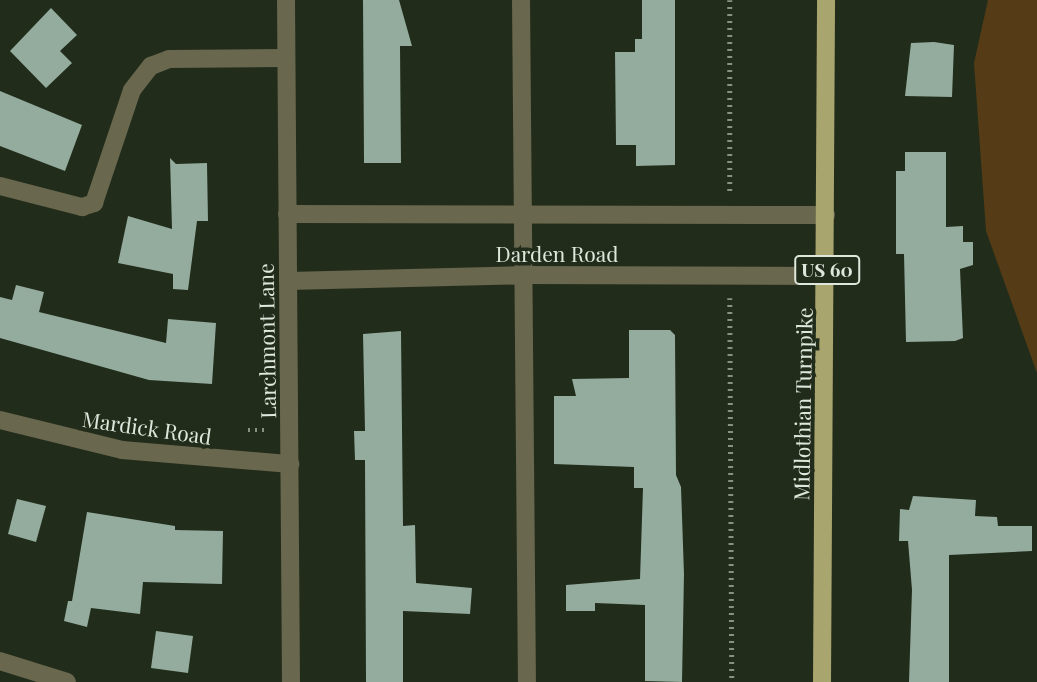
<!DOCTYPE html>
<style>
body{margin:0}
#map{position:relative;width:1037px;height:682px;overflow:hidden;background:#222c1b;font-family:"Playfair Display",serif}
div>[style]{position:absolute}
.green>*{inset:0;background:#553c16}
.building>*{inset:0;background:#93ac9e}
.path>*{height:4.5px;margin-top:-2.25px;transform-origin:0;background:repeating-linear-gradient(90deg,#889183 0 2px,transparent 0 7px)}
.minor>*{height:18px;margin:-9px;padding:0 9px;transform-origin:9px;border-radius:9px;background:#69674d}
.major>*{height:18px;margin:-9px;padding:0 9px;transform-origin:9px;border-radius:9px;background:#a9a56f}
span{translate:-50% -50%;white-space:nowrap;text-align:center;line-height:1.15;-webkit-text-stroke:7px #222c1b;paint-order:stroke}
.shield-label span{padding:2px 5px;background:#222c1b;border:2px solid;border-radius:5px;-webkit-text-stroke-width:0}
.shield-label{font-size:19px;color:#dfe6db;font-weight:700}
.street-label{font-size:21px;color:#dfe6db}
</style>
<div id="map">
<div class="green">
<div style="clip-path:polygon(988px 0,1037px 0,1037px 373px,986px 231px,974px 63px)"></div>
</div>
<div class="building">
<div style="clip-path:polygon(363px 0,399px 0,412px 46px,400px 46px,401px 163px,364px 163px)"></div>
<div style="clip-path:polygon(642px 0,675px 0,675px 165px,636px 166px,636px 145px,616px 145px,615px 52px,635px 52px,635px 39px,642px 39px)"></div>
<div style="clip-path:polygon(51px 8px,77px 35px,60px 51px,72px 63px,46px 88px,10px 51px)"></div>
<div style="clip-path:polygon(934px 42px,954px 45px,952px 97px,905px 96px,911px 43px)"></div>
<div style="clip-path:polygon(0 91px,82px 125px,65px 171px,0 146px)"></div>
<div style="clip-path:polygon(905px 152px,946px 152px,946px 227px,963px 226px,963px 242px,973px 242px,973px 265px,960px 269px,963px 338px,955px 341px,906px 342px,904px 254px,896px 254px,896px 171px,905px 171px)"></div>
<div style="clip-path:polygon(170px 158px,176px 164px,207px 163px,208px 221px,197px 221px,188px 290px,173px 289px,173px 274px,118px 263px,128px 216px,172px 229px)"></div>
<div style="clip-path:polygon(16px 285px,44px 292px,39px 312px,166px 343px,168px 319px,216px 323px,212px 384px,149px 380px,0 338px,0 297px,12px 300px)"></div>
<div style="clip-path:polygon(629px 330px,670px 330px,675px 335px,676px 475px,681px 487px,684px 574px,682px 682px,645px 681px,645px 605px,595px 603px,595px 611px,566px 611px,566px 585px,640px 579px,643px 488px,634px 488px,634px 467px,554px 464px,554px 396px,576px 396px,572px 379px,629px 378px)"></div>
<div style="clip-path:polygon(401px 331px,403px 526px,415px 525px,416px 583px,472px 588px,470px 614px,403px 611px,403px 682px,366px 682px,365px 460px,355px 460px,354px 431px,365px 431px,363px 334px)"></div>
<div style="clip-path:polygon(913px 496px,976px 500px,975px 516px,997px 517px,998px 526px,1032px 526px,1032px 551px,949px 555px,949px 682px,909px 682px,912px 590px,908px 541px,899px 541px,900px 509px,909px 510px)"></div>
<div style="clip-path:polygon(17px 499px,46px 506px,36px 542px,8px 534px)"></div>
<div style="clip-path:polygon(87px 512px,175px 526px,175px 530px,223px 531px,222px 584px,143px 582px,140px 614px,91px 608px,87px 627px,64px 621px,68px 601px,72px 601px)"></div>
<div style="clip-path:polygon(156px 631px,193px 636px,188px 673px,151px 668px)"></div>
</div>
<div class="path">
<div style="left:730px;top:0;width:192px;rotate:90deg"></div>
<div style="left:730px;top:298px;width:384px;rotate:89.7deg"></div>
<div style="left:248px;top:430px;width:17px"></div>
</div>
<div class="minor">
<div style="left:286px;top:0;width:682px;rotate:89.58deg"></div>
<div style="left:521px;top:0;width:682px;rotate:89.5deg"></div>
<div style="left:0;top:186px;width:85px;rotate:14.4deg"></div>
<div style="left:82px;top:207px;width:13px;rotate:-18deg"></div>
<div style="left:94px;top:203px;width:119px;rotate:-71.4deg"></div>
<div style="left:132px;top:90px;width:31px;rotate:-52deg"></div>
<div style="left:151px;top:66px;width:19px;rotate:-21deg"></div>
<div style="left:169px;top:59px;width:117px;rotate:-0.5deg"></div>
<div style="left:287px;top:214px;width:539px;rotate:0.11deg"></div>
<div style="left:288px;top:281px;width:238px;rotate:-1.4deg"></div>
<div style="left:526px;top:275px;width:301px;rotate:0.2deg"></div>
<div style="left:0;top:420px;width:126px;rotate:13.8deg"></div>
<div style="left:122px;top:450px;width:169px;rotate:4.8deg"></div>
<div style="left:0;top:661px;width:70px;rotate:17.4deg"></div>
</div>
<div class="major">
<div style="left:822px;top:682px;width:682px;rotate:-89.66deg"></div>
</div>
<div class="shield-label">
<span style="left:827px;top:270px">US 60</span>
</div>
<div class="street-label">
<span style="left:557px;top:253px">Darden Road</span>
<span style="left:266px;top:341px;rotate:-91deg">Larchmont Lane</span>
<span style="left:802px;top:404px;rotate:-89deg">Midlothian Turnpike</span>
<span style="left:147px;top:427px;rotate:8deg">Mardick Road</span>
</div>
</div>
